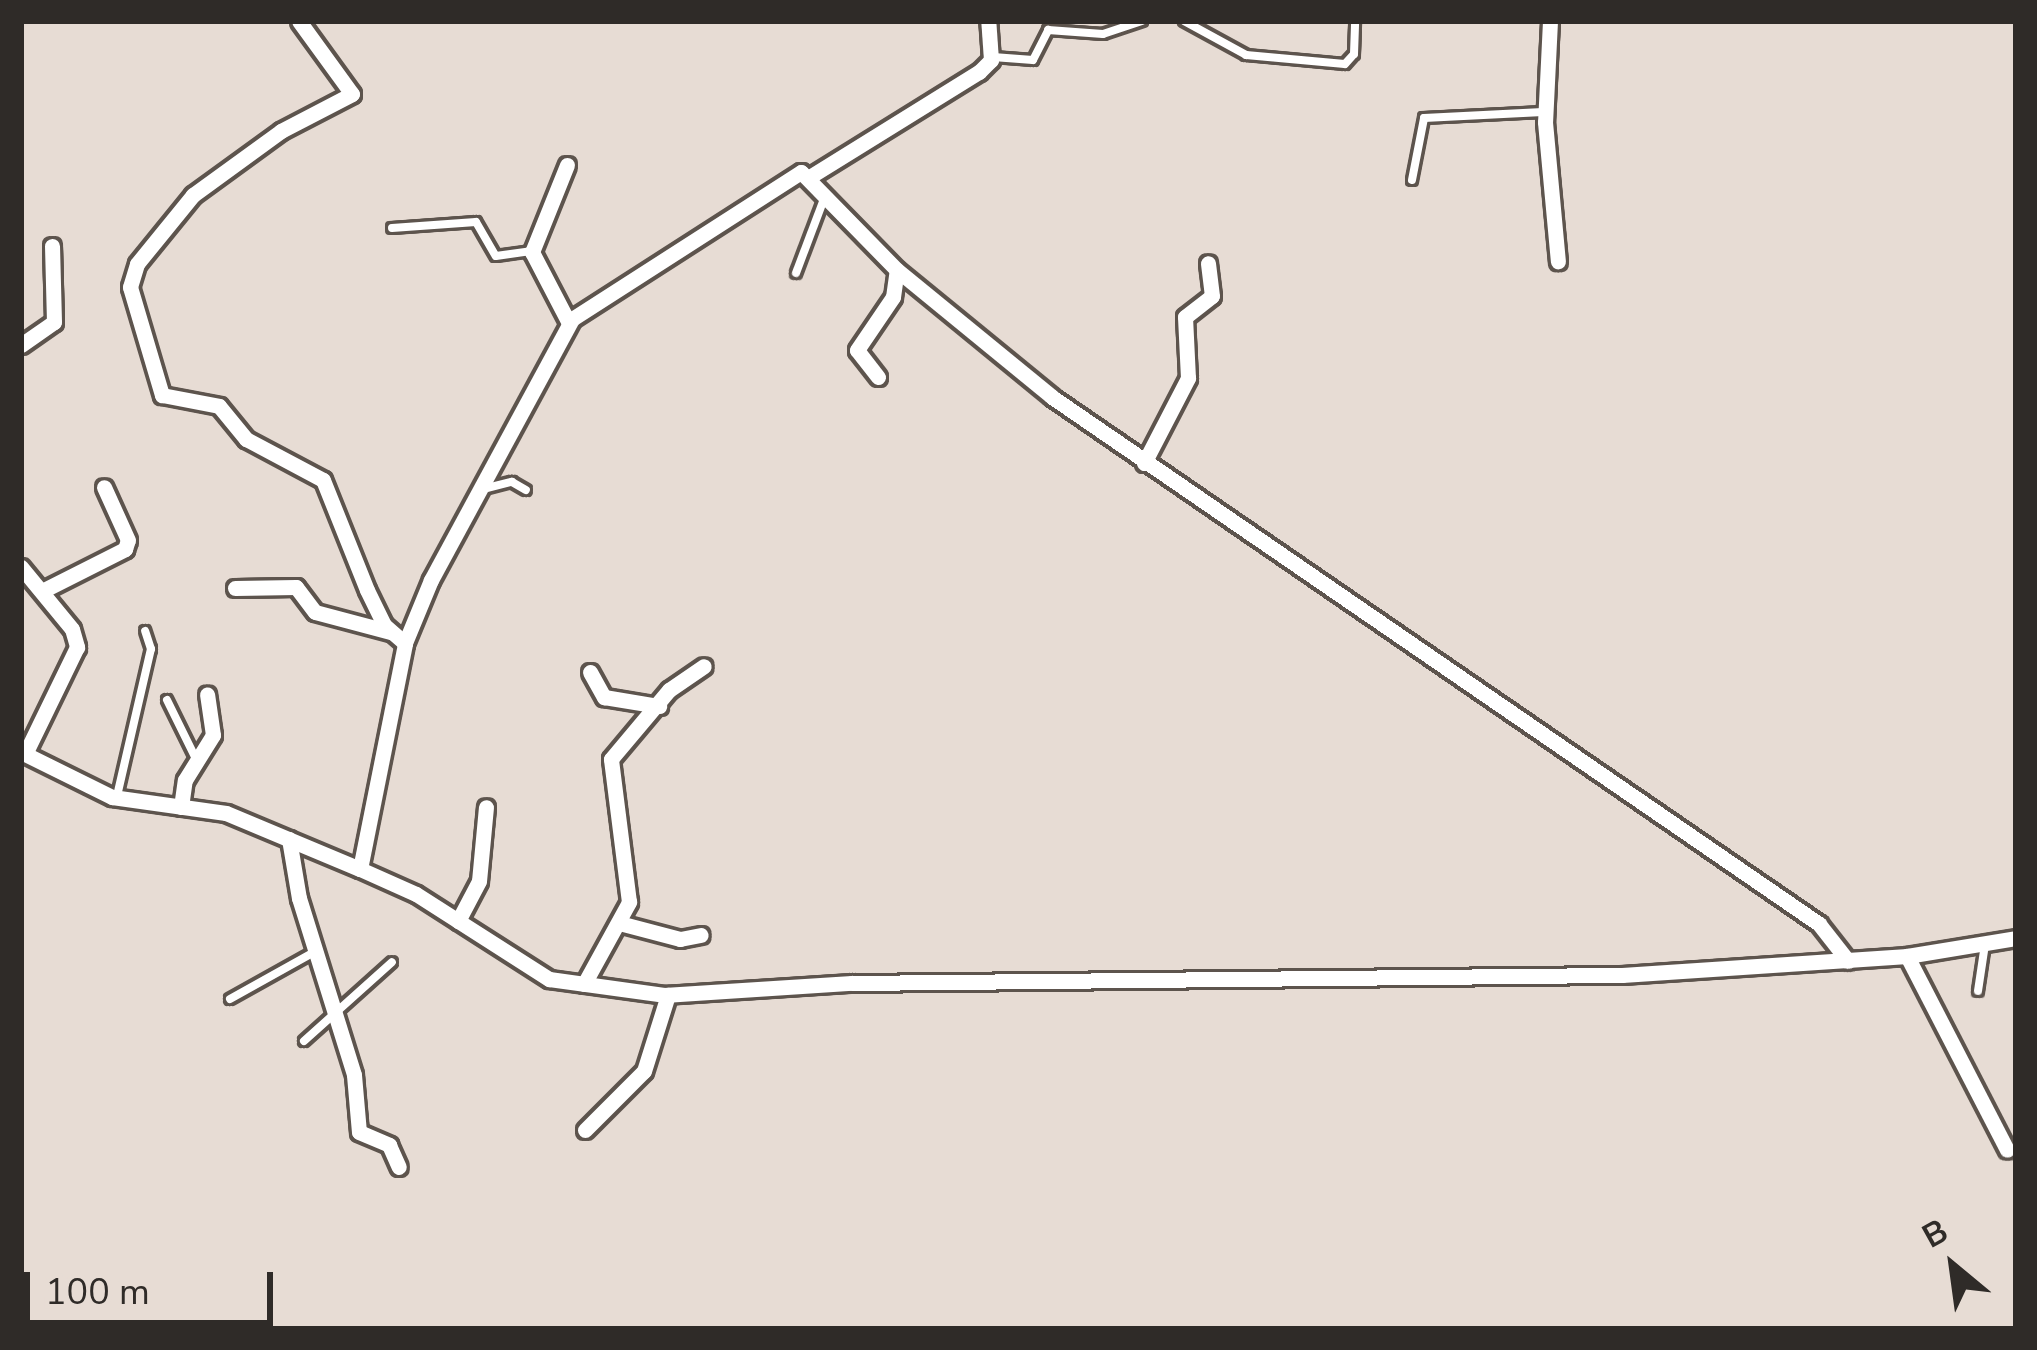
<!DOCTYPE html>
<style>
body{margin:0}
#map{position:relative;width:2037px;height:1350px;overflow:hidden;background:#e7dcd4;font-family:"Nunito Sans",sans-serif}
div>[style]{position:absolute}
.roads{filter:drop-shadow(3px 0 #5d544d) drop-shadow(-3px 0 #5d544d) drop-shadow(0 3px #5d544d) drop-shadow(0 -3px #5d544d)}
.service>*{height:8px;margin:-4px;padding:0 4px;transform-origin:4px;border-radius:4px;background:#fff}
.minor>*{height:15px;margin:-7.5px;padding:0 7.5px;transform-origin:7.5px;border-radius:7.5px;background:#fff}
span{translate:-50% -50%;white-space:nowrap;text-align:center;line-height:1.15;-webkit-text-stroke:9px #e7dcd4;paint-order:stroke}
.frame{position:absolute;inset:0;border:24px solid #2f2b28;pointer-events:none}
.north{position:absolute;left:1893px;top:1206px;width:120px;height:120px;-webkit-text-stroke:9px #e7dcd4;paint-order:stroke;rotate:331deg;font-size:33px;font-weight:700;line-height:48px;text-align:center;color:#2f2b28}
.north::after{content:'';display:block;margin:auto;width:42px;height:54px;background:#2f2b28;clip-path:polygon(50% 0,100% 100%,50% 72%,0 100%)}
.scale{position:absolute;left:24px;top:1272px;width:249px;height:54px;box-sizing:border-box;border:6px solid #2f2b28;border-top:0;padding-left:15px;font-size:36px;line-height:42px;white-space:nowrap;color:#2f2b28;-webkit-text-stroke:9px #e7dcd4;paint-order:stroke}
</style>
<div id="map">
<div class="roads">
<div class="service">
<div style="left:1184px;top:21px;width:71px;rotate:28.7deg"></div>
<div style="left:1246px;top:55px;width:99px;rotate:5.2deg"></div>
<div style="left:1345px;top:64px;width:13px;rotate:-48deg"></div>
<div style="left:1354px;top:54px;width:33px;rotate:-88deg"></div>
<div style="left:993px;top:57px;width:40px;rotate:4.3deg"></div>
<div style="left:1033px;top:60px;width:34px;rotate:-63deg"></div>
<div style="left:1048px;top:30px;width:55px;rotate:4.2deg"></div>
<div style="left:1103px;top:34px;width:41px;rotate:-18.4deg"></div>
<div style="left:1412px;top:180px;width:63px;rotate:-79deg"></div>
<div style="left:1424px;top:118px;width:119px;rotate:-2.9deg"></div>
<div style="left:392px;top:228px;width:84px;rotate:-4.1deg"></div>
<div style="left:476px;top:222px;width:39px;rotate:60deg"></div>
<div style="left:496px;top:256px;width:35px;rotate:-8deg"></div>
<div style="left:796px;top:273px;width:79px;rotate:-69.3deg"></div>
<div style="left:483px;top:489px;width:30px;rotate:-14deg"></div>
<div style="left:512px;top:482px;width:16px;rotate:30deg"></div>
<div style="left:167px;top:700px;width:68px;rotate:63.8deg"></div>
<div style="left:117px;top:796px;width:151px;rotate:-77deg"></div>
<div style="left:151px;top:649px;width:19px;rotate:-108deg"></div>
<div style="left:1978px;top:991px;width:48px;rotate:-81.5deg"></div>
<div style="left:230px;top:999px;width:96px;rotate:-29.2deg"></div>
<div style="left:304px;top:1041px;width:118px;rotate:-41.9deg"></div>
</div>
<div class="minor">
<div style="left:299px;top:21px;width:90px;rotate:54deg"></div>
<div style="left:352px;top:94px;width:80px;rotate:152.5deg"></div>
<div style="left:281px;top:131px;width:109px;rotate:144deg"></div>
<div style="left:193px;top:195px;width:89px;rotate:129.1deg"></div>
<div style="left:137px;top:264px;width:24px;rotate:107deg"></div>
<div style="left:130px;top:287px;width:113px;rotate:73.5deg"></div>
<div style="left:162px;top:395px;width:58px;rotate:10.9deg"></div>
<div style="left:219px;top:406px;width:43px;rotate:50.7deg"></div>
<div style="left:246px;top:439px;width:87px;rotate:28deg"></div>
<div style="left:323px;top:480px;width:118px;rotate:68.2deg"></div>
<div style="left:367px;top:590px;width:39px;rotate:64deg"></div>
<div style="left:384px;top:625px;width:28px;rotate:41deg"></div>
<div style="left:1550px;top:21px;width:101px;rotate:92.8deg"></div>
<div style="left:1545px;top:122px;width:140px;rotate:84.7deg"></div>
<div style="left:567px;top:165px;width:94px;rotate:111.9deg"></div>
<div style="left:532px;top:252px;width:80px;rotate:62.5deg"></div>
<div style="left:811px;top:176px;width:198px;rotate:-31.8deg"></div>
<div style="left:979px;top:72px;width:17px;rotate:-45deg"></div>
<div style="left:991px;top:60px;width:39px;rotate:-94deg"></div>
<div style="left:21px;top:345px;width:40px;rotate:-34.9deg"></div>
<div style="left:54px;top:322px;width:76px;rotate:-91.5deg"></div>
<div style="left:878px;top:377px;width:34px;rotate:-128deg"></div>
<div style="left:857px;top:350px;width:64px;rotate:-55.8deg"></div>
<div style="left:893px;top:297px;width:27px;rotate:-82deg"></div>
<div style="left:1144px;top:463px;width:96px;rotate:-62.6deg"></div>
<div style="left:1188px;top:378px;width:61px;rotate:-92.8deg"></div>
<div style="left:1185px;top:317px;width:34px;rotate:-38deg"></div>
<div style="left:1212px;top:296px;width:33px;rotate:-97deg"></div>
<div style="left:21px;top:567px;width:80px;rotate:50.6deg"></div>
<div style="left:72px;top:629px;width:19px;rotate:74deg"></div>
<div style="left:77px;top:647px;width:119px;rotate:115.9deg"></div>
<div style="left:235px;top:588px;width:61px;rotate:-0.9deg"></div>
<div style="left:296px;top:587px;width:31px;rotate:53deg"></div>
<div style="left:315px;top:612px;width:78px;rotate:14.9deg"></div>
<div style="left:44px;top:590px;width:91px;rotate:-26.8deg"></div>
<div style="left:125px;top:549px;width:9px;rotate:-72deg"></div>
<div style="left:128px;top:540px;width:58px;rotate:-114.4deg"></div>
<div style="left:590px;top:672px;width:29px;rotate:61deg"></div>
<div style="left:604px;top:697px;width:56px;rotate:9.3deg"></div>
<div style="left:21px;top:752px;width:102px;rotate:26.3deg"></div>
<div style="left:112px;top:797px;width:115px;rotate:8deg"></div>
<div style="left:226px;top:813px;width:145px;rotate:22.7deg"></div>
<div style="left:360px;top:869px;width:61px;rotate:24.1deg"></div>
<div style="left:416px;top:894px;width:158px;rotate:32.6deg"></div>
<div style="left:549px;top:979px;width:116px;rotate:7.9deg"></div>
<div style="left:664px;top:995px;width:188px;rotate:-3.7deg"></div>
<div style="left:852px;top:983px;width:770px;rotate:-0.6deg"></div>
<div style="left:1622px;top:975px;width:286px;rotate:-3.8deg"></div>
<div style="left:1907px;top:956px;width:110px;rotate:-9.4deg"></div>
<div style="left:181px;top:807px;width:27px;rotate:-82deg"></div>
<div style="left:185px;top:780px;width:53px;rotate:-58.1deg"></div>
<div style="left:213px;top:735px;width:41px;rotate:-98.3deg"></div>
<div style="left:289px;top:839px;width:60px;rotate:80.4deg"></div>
<div style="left:299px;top:898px;width:185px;rotate:72.7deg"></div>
<div style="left:354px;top:1075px;width:57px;rotate:85deg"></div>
<div style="left:359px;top:1132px;width:33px;rotate:23deg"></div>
<div style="left:389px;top:1145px;width:24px;rotate:66deg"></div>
<div style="left:360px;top:869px;width:230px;rotate:-78.7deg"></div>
<div style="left:405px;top:643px;width:68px;rotate:-67.6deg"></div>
<div style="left:431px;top:580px;width:297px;rotate:-61.6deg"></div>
<div style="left:572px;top:319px;width:272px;rotate:-32.7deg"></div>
<div style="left:801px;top:172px;width:137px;rotate:45.6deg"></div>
<div style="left:897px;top:270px;width:200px;rotate:39.3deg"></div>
<div style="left:1052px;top:397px;width:931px;rotate:34.49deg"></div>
<div style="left:1819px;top:924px;width:47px;rotate:51.9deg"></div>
<div style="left:458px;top:921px;width:45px;rotate:-62.3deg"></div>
<div style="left:479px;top:881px;width:74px;rotate:-84.6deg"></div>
<div style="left:623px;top:924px;width:59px;rotate:14.7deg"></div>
<div style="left:680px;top:939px;width:21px;rotate:-11deg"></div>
<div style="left:1907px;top:956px;width:218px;rotate:62.7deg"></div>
<div style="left:584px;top:984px;width:94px;rotate:-61.2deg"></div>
<div style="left:629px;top:902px;width:144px;rotate:-97.2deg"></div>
<div style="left:611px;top:759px;width:90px;rotate:-50deg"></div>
<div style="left:669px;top:690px;width:42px;rotate:-34.4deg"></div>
<div style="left:585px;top:1130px;width:83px;rotate:-45deg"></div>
<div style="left:644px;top:1071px;width:80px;rotate:-72.5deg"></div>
</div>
</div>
<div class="frame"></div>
<div class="north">B</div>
<div class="scale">100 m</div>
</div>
